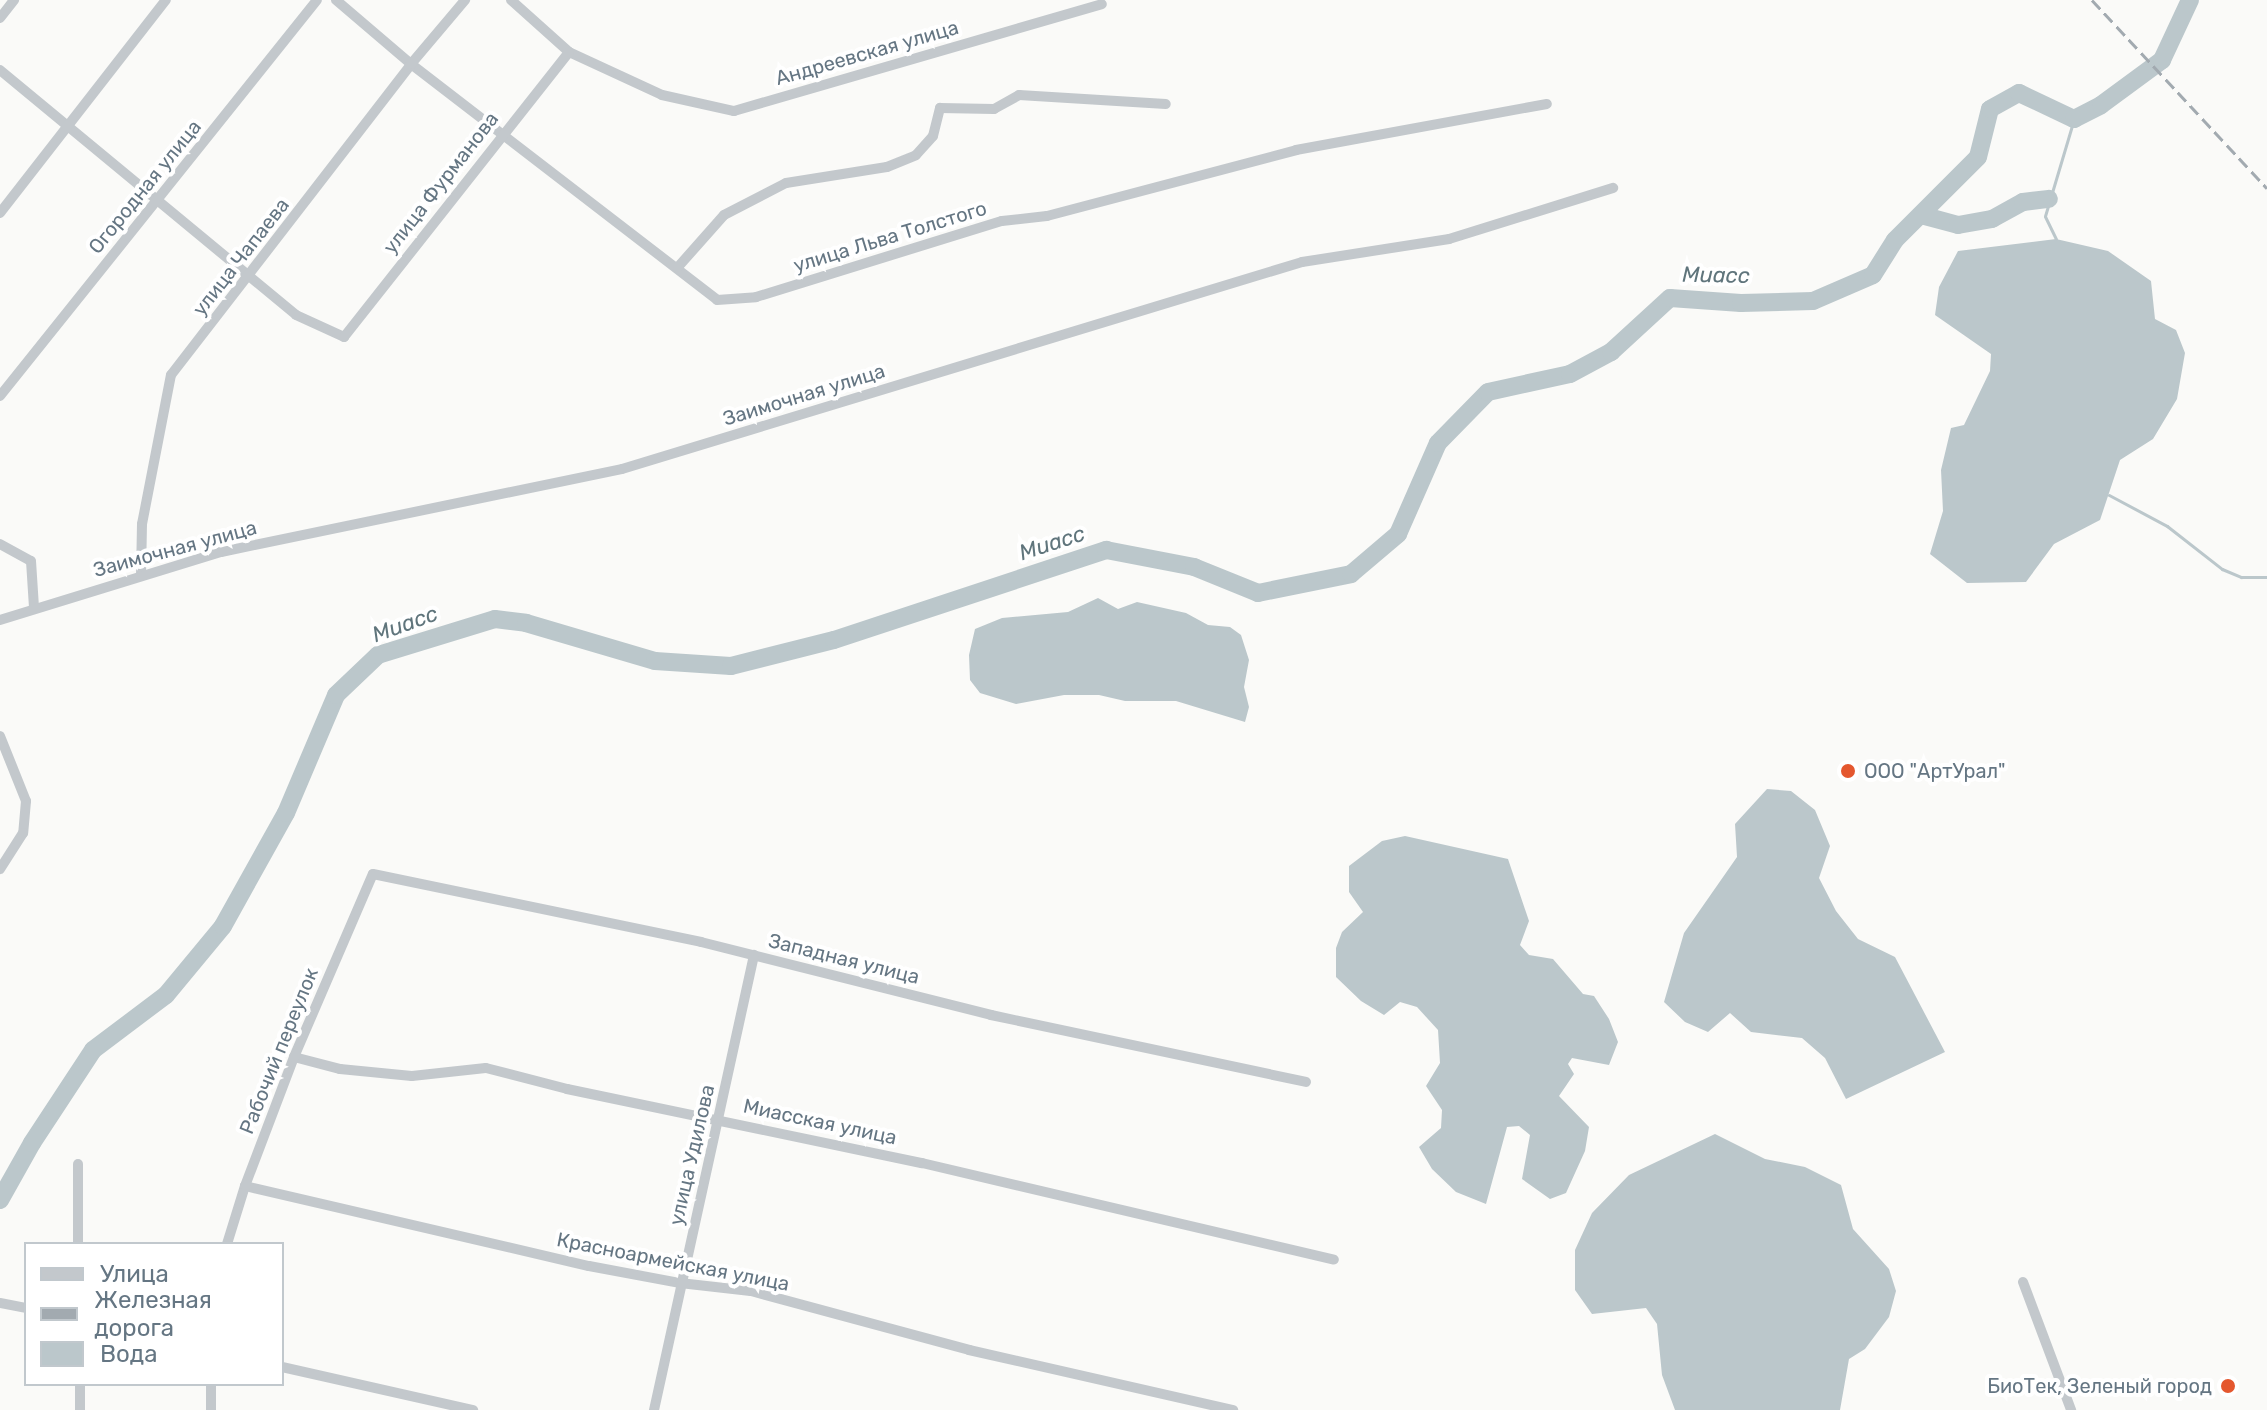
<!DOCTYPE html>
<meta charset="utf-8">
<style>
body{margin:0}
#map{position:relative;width:2267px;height:1410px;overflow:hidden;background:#fafaf8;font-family:Rubik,sans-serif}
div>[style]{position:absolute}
.water>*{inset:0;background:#bbc7cb}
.stream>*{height:3px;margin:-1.5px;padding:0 1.5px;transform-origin:1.5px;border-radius:1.5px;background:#bbc7cb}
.river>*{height:18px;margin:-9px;padding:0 9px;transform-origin:9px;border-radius:9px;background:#bbc7cb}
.minor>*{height:10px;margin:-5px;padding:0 5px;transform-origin:5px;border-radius:5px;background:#c3c8cc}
.rail>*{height:3px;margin-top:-1.5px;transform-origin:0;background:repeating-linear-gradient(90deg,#a2aab0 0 12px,transparent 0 18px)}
.dots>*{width:22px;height:22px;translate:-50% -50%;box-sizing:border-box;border:4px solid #fff;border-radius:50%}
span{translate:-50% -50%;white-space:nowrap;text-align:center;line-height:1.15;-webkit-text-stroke:8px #fff;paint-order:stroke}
.street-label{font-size:20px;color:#657683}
.poi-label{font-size:20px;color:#657683}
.left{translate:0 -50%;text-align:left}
.right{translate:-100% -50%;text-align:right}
.water-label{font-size:22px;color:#60757c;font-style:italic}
.legend{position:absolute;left:24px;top:1242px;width:260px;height:144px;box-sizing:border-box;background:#fff;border:2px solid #c1c8cd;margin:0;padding:10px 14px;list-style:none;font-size:24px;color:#657683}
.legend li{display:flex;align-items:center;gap:16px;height:40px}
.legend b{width:40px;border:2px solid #c1c8cd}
</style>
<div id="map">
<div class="water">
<div style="clip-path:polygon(2056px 239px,2108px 251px,2151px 281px,2155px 319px,2176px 330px,2185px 353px,2177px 399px,2153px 439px,2120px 460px,2100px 520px,2054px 544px,2026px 582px,1967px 583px,1930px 554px,1943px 511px,1941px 470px,1951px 428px,1964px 425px,1990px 371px,1991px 354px,1935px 315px,1939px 287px,1958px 251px)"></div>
<div style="clip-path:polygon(1098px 598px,1118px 609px,1137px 602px,1186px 613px,1208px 625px,1230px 627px,1241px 635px,1249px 660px,1244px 687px,1249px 707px,1245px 722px,1176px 701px,1125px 701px,1099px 695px,1064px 695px,1016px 704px,980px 693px,970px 680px,969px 655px,975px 629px,1002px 618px,1068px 612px)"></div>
<div style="clip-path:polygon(1767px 789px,1791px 791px,1815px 810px,1830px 846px,1819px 878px,1836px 911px,1858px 939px,1895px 957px,1945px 1052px,1846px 1099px,1825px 1058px,1802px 1038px,1751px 1032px,1730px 1013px,1708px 1032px,1685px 1022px,1664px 1002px,1684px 933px,1737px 857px,1735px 824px)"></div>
<div style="clip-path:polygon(1405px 836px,1508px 859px,1529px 921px,1520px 945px,1529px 955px,1553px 959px,1583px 994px,1594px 996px,1609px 1019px,1618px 1042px,1609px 1065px,1572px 1058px,1568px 1064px,1574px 1074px,1559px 1096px,1589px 1127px,1585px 1151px,1566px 1193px,1550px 1199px,1522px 1179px,1530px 1135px,1519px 1126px,1507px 1127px,1486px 1204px,1456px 1192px,1432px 1169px,1419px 1147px,1441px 1128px,1442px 1110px,1426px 1086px,1440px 1063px,1438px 1030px,1417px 1007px,1400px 1002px,1384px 1015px,1361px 1001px,1336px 977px,1336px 948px,1342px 932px,1363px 912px,1349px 892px,1349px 866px,1382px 841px)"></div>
<div style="clip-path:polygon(1715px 1134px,1765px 1159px,1805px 1167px,1841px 1185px,1853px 1229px,1889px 1269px,1896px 1291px,1889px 1317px,1865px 1349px,1849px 1359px,1840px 1410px,1675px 1410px,1662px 1375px,1657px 1324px,1646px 1308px,1592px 1314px,1575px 1290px,1575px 1250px,1592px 1213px,1629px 1175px)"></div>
</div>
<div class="stream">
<div style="left:2056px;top:239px;width:25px;rotate:-116deg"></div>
<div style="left:2045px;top:216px;width:101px;rotate:-73.4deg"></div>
<div style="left:2109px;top:495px;width:66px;rotate:28.1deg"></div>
<div style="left:2167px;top:526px;width:70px;rotate:38deg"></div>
<div style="left:2222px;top:569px;width:21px;rotate:23deg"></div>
<div style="left:2241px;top:577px;width:26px"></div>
</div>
<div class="river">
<div style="left:1921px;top:215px;width:38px;rotate:15deg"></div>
<div style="left:1958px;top:225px;width:35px;rotate:-10deg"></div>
<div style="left:1992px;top:219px;width:35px;rotate:-29deg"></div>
<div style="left:2023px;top:202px;width:26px;rotate:-7deg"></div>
<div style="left:0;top:1200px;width:65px;rotate:-60.7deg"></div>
<div style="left:32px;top:1143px;width:111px;rotate:-56.7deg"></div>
<div style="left:93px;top:1050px;width:91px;rotate:-37deg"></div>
<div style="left:166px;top:995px;width:89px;rotate:-50.4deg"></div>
<div style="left:223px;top:926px;width:129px;rotate:-60.9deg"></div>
<div style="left:286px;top:813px;width:128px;rotate:-67deg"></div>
<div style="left:336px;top:695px;width:58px;rotate:-43.6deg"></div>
<div style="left:378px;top:655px;width:122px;rotate:-17.1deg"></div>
<div style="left:495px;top:619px;width:31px;rotate:7deg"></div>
<div style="left:526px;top:623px;width:134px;rotate:16.4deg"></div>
<div style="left:655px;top:661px;width:76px;rotate:3.8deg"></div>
<div style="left:731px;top:666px;width:106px;rotate:-14.2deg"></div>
<div style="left:834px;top:640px;width:287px;rotate:-18.3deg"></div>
<div style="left:1106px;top:550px;width:90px;rotate:10.9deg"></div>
<div style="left:1194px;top:567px;width:69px;rotate:22.1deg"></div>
<div style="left:1258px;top:593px;width:95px;rotate:-11.5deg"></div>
<div style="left:1351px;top:574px;width:62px;rotate:-40.4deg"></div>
<div style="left:1398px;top:534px;width:99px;rotate:-66.3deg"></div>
<div style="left:1438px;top:443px;width:71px;rotate:-45.6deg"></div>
<div style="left:1488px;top:392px;width:84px;rotate:-12.4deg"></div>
<div style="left:1570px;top:374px;width:47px;rotate:-28.2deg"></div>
<div style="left:1611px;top:352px;width:80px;rotate:-42.5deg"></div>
<div style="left:1670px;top:298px;width:71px;rotate:4deg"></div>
<div style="left:1741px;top:303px;width:72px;rotate:-1.6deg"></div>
<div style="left:1813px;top:301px;width:65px;rotate:-23.4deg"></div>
<div style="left:1873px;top:275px;width:41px;rotate:-57.8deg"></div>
<div style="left:1895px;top:240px;width:117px;rotate:-45deg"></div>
<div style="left:1978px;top:157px;width:49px;rotate:-76deg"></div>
<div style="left:1990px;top:109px;width:33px;rotate:-29deg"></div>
<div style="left:2019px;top:93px;width:61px;rotate:25.3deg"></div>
<div style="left:2074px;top:119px;width:30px;rotate:-27deg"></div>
<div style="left:2101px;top:105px;width:76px;rotate:-36.4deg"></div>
<div style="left:2162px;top:60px;width:66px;rotate:-65deg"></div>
</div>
<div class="minor">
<div style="left:336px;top:0;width:99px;rotate:40.5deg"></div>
<div style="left:411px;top:64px;width:386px;rotate:37.6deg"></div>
<div style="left:717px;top:300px;width:39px;rotate:-4deg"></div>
<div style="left:756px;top:297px;width:257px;rotate:-17.2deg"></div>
<div style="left:1002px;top:221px;width:45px;rotate:-6.3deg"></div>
<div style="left:1047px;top:216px;width:258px;rotate:-14.8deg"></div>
<div style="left:1296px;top:150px;width:255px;rotate:-10.4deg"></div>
<div style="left:511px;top:0;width:78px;rotate:41.9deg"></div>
<div style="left:569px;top:52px;width:102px;rotate:24.8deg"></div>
<div style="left:662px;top:95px;width:74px;rotate:12.5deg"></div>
<div style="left:734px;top:111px;width:383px;rotate:-16.2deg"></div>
<div style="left:0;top:18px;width:23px;rotate:-52deg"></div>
<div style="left:0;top:70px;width:384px;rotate:39.6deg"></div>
<div style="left:296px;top:315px;width:53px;rotate:24.6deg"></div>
<div style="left:344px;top:337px;width:363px;rotate:-51.7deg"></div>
<div style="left:0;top:213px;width:270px;rotate:-52.1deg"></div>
<div style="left:678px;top:267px;width:69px;rotate:-48.5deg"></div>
<div style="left:724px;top:215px;width:70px;rotate:-27.3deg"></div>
<div style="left:786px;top:183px;width:102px;rotate:-9deg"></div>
<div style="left:887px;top:167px;width:31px;rotate:-22deg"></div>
<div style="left:916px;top:155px;width:25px;rotate:-48deg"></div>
<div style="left:933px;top:136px;width:29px;rotate:-76deg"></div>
<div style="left:940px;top:108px;width:54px;rotate:1.1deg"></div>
<div style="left:994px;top:109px;width:29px;rotate:-29deg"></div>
<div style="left:1019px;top:95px;width:147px;rotate:3.5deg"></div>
<div style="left:0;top:396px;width:507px;rotate:-51.32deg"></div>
<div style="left:0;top:544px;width:35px;rotate:29deg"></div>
<div style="left:31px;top:561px;width:47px;rotate:86.3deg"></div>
<div style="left:141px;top:576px;width:52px;rotate:-88.9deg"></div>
<div style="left:142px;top:524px;width:152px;rotate:-79deg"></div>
<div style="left:171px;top:375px;width:393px;rotate:-52.3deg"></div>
<div style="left:411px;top:64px;width:84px;rotate:-49.8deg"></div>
<div style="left:0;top:620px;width:231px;rotate:-17.1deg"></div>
<div style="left:221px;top:552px;width:409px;rotate:-11.7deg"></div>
<div style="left:622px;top:469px;width:711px;rotate:-16.93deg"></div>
<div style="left:1302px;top:262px;width:149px;rotate:-8.9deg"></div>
<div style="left:1449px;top:239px;width:172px;rotate:-17.3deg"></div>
<div style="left:0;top:736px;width:70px;rotate:68.2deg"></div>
<div style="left:26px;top:801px;width:32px;rotate:95deg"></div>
<div style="left:23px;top:833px;width:43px;rotate:122.6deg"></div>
<div style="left:294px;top:1057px;width:48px;rotate:14.6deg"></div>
<div style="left:340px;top:1069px;width:72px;rotate:5.6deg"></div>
<div style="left:412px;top:1076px;width:74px;rotate:-6.2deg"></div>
<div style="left:486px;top:1068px;width:84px;rotate:14.5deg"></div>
<div style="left:567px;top:1089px;width:363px;rotate:11.8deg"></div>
<div style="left:922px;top:1163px;width:423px;rotate:13.2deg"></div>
<div style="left:78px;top:1164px;width:80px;rotate:90deg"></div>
<div style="left:245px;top:1186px;width:353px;rotate:13.1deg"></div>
<div style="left:589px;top:1266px;width:93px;rotate:10.6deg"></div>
<div style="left:680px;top:1283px;width:71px;rotate:6.4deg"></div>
<div style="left:751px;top:1291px;width:226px;rotate:15.1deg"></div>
<div style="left:969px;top:1350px;width:271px;rotate:12.8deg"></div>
<div style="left:227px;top:1244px;width:61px;rotate:-72.8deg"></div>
<div style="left:245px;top:1186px;width:138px;rotate:-69.2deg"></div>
<div style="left:294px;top:1057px;width:199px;rotate:-66.7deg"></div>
<div style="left:373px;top:874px;width:335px;rotate:11.7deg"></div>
<div style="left:701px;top:942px;width:299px;rotate:14.1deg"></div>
<div style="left:991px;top:1015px;width:322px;rotate:12deg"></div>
<div style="left:2023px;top:1282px;width:137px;rotate:69.4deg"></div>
<div style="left:0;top:1303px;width:26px;rotate:11deg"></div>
<div style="left:282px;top:1367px;width:196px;rotate:12.7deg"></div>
<div style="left:80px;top:1384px;width:26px;rotate:90deg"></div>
<div style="left:211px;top:1410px;width:26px;rotate:-90deg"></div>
<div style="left:654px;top:1410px;width:466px;rotate:-77.6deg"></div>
</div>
<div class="rail">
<div style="left:2092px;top:0;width:257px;rotate:47.1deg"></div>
</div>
<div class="dots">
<div style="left:1848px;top:771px;background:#e4572e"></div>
<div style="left:2228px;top:1386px;background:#e4572e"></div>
</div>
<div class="street-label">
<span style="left:867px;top:53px;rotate:-16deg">Андреевская улица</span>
<span style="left:441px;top:183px;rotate:-52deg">улица Фурманова</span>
<span style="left:145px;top:187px;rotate:-51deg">Огородная улица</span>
<span style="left:890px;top:237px;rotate:-17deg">улица Льва Толстого</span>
<span style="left:241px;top:257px;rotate:-52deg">улица Чапаева</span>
<span style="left:804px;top:395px;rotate:-17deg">Заимочная улица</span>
<span style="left:175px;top:549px;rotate:-15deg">Заимочная улица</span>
<span style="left:844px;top:959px;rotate:14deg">Западная улица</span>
<span style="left:279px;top:1051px;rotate:-68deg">Рабочий переулок</span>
<span style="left:820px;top:1122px;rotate:12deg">Миасская улица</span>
<span style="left:692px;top:1155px;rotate:-77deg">улица Удилова</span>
<span style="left:673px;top:1262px;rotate:11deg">Красноармейская улица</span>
</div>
<div class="poi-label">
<span class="left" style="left:1864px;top:771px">ООО "АртУрал"</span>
<span class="right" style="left:2212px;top:1386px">БиоТек, Зеленый город</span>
</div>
<div class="water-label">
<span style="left:1716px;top:275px;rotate:1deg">Миасс</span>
<span style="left:1052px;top:543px;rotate:-18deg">Миасс</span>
<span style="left:405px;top:624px;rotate:-20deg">Миасс</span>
</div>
<ul class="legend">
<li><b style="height:10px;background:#c3c8cc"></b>Улица</li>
<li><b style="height:10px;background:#a2aab0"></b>Железная дорога</li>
<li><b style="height:22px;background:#bbc7cb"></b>Вода</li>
</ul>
</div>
